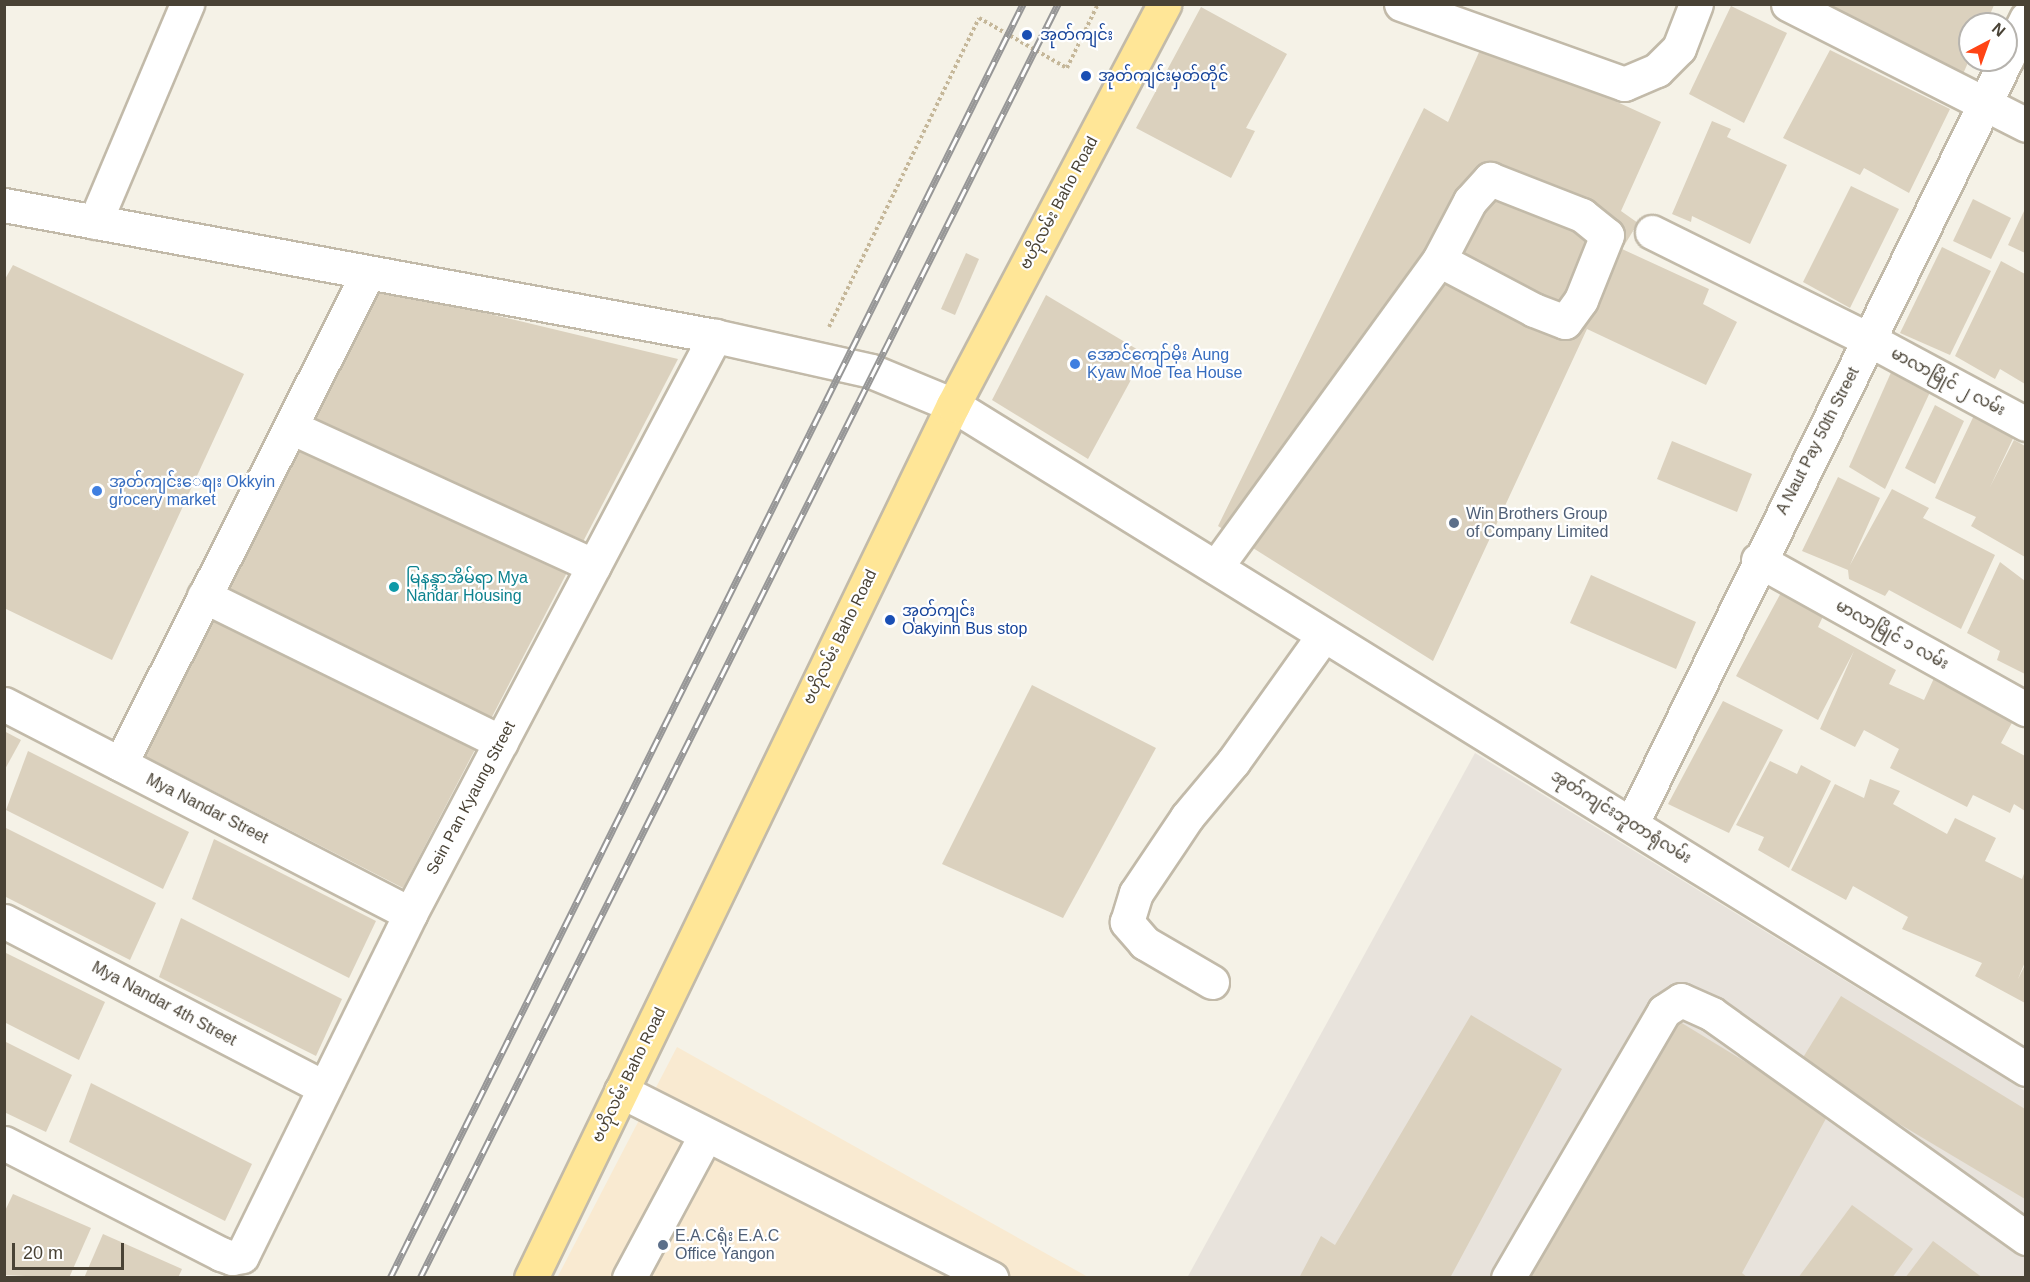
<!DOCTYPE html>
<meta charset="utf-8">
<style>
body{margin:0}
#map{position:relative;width:2030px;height:1282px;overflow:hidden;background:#f5f2e7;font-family:Arial,"Noto Sans Myanmar",sans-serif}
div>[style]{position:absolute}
.commercial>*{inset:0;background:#f9ead1}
.industrial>*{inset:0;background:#e8e3dc}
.building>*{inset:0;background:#dbd1be}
.path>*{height:4px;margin-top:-2px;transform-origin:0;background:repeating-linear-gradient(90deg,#c5b799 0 3px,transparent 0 6px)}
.roads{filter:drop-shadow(2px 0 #c2baa9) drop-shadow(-2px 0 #c2baa9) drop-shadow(0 2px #c2baa9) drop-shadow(0 -2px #c2baa9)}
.minor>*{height:33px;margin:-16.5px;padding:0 16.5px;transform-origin:16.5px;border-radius:16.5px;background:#fff}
.major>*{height:33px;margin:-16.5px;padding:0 16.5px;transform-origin:16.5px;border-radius:16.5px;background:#ffe697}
.rail>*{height:7px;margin-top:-3.5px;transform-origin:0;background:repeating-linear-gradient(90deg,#fff 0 14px,#979797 0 28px);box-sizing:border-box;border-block:2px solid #979797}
.dots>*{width:16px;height:16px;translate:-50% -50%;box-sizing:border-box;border:3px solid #fff;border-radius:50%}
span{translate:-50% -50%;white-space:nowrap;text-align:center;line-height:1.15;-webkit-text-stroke:4.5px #fff;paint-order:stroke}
.transit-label{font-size:16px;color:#164399}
.left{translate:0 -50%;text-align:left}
.street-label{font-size:16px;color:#494235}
.shop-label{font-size:16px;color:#366cbe}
.service-label{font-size:16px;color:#4e5e75}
.culture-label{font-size:16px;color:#0d838f}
.frame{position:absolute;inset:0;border:6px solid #494235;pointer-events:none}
.north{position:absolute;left:1958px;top:12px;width:60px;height:60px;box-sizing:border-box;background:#fff;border:2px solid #b6b3ae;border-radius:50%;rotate:41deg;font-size:16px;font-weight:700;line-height:24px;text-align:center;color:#494235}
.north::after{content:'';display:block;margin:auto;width:21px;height:27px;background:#ff4415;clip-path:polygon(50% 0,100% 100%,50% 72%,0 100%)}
.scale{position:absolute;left:12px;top:1243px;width:112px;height:27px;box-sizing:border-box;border:3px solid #494235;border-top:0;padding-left:8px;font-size:18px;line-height:21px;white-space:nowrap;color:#494235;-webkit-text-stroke:4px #fff;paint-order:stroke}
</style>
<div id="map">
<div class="commercial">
<div style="clip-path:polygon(677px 1047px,1088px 1277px,557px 1278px)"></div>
</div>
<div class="industrial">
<div style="clip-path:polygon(1475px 753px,2025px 1091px,2025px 1277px,1187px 1278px)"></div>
</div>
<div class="building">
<div style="clip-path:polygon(1821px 5px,1994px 5px,1986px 24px,1970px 24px,1970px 58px,1963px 74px,1885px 40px)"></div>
<div style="clip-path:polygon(1731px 6px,1787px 33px,1744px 123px,1689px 94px)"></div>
<div style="clip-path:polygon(1201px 7px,1287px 54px,1246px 128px,1255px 131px,1231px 178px,1136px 128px)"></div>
<div style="clip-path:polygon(1480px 50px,1512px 54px,1661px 122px,1621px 211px,1638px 223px,1622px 249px,1709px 289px,1703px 304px,1737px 322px,1706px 385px,1587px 329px,1433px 661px,1218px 526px,1424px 108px,1448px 122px)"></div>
<div style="clip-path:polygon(1830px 50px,1950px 109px,1909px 193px,1864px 168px,1860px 175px,1783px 138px)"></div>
<div style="clip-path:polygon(1712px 121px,1731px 129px,1727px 137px,1787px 165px,1750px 244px,1692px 216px,1691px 222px,1672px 214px)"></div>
<div style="clip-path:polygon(1851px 186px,1899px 209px,1850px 308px,1803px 282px)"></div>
<div style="clip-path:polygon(1973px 199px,2011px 218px,1991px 259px,1953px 241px)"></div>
<div style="clip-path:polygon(2025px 209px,2025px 253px,2008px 245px)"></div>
<div style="clip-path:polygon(1942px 247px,1991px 271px,1950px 355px,1900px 333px)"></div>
<div style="clip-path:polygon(966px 253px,979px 259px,955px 315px,941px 309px)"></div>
<div style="clip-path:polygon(2001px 261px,2025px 274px,2025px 384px,2000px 369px,1995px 379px,1955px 356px)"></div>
<div style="clip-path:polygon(13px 265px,244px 374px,112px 660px,4px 608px,4px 281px)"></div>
<div style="clip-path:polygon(381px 288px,678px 359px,403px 888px,143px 755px)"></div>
<div style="clip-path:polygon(1046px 295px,1145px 354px,1088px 459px,992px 400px)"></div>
<div style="clip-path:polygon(1893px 368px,1931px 390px,1885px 489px,1849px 467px)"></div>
<div style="clip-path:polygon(1935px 405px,1964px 421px,1935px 484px,1905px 468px)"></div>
<div style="clip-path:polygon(1977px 409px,2017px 430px,1990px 487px,2014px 440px,2025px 446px,2025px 557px,1971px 526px,1976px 517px,1935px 498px)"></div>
<div style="clip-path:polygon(1672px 441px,1752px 474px,1737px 512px,1657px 479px)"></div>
<div style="clip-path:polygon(1838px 477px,1880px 498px,1850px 565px,1892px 489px,1929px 508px,1923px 518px,1995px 555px,1961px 629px,1889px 590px,1885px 596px,1849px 579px,1848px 570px,1802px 551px)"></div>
<div style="clip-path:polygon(2000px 562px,2025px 581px,2025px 674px,1997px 660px,2000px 651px,1967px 633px)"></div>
<div style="clip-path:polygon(1591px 575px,1696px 622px,1676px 669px,1570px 623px)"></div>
<div style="clip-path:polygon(1784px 587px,1826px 610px,1818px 627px,1896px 670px,1889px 684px,1924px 700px,1935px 676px,2014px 719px,2001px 743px,2025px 756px,2025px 811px,2014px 804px,2010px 813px,1973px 795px,1967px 807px,1890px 768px,1899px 749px,1864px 730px,1855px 747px,1820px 729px,1854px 651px,1818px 720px,1736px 676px)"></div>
<div style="clip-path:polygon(1032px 685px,1156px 748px,1063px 918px,942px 864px)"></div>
<div style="clip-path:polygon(1723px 701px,1783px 730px,1729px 833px,1668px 804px)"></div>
<div style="clip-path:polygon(4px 731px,21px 740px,4px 771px)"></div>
<div style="clip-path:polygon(28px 751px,189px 832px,163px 889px,6px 810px)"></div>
<div style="clip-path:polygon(1770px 761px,1797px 774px,1801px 765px,1831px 781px,1789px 868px,1758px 850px,1764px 837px,1736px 825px)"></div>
<div style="clip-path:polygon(1870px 779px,1900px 791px,1893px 804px,1947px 834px,1955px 818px,1996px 838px,1985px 861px,2022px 879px,2025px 871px,2025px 962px,2018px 979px,2025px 965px,2025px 1003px,1975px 976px,1982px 963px,1902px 929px,1908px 917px,1853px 886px,1846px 900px,1791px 870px,1835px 784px,1864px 798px)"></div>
<div style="clip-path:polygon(4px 827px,156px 903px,130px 960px,4px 896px)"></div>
<div style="clip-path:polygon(214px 839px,376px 921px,349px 978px,192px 899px)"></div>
<div style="clip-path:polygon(181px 918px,342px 999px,316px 1056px,159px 977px)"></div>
<div style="clip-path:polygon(4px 952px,105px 1002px,79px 1060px,4px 1022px)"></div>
<div style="clip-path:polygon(1841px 996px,2025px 1109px,2025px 1199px,1799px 1064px)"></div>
<div style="clip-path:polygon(1471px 1015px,1562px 1069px,1450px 1278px,1299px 1278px,1321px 1236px,1335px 1245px)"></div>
<div style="clip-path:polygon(1672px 1017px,1829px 1113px,1742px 1273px,1748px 1278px,1521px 1278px)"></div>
<div style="clip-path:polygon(4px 1041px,72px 1075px,46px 1132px,4px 1112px)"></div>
<div style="clip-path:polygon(91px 1083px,252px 1164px,225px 1221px,69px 1142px)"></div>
<div style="clip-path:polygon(13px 1194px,91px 1228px,69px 1278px,4px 1275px,4px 1213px)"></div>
<div style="clip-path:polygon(1852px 1205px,1913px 1249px,1892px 1278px,1798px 1278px)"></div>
<div style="clip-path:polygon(103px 1234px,182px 1269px,178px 1278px,84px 1278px)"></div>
<div style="clip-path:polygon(1933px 1241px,1983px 1278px,1905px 1278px)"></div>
</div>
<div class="path">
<div style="left:829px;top:327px;width:343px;rotate:-64.1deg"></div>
<div style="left:979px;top:18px;width:101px;rotate:29.6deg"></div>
<div style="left:1067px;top:68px;width:71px;rotate:-64.2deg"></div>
</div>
<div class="roads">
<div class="minor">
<div style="left:1401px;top:4px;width:237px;rotate:19.7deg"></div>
<div style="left:1624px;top:84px;width:36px;rotate:-23deg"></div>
<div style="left:1657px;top:70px;width:31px;rotate:-45deg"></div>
<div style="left:1679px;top:48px;width:47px;rotate:-68.9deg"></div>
<div style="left:1788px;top:4px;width:267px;rotate:26.9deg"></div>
<div style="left:2006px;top:60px;width:46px;rotate:-64deg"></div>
<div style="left:4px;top:205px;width:723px;rotate:10.44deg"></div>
<div style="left:715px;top:336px;width:160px;rotate:12.6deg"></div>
<div style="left:871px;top:371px;width:89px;rotate:22.5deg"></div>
<div style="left:953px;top:405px;width:1262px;rotate:31.75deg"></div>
<div style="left:95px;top:222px;width:237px;rotate:-67.1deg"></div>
<div style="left:1652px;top:232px;width:243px;rotate:26.4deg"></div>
<div style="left:1870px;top:340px;width:177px;rotate:28.3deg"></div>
<div style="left:291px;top:427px;width:333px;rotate:24.6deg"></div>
<div style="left:1758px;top:560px;width:307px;rotate:29.1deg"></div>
<div style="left:1216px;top:567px;width:379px;rotate:-54deg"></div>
<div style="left:1439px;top:260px;width:67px;rotate:-62.3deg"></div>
<div style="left:1470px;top:201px;width:30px;rotate:-48deg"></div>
<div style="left:1490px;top:179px;width:99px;rotate:21.4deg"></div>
<div style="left:1582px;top:215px;width:32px;rotate:39deg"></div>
<div style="left:1607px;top:235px;width:70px;rotate:111.8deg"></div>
<div style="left:1581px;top:300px;width:27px;rotate:126deg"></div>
<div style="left:1565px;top:322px;width:33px;rotate:-159deg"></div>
<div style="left:1534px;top:310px;width:107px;rotate:-152.2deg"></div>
<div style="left:204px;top:596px;width:331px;rotate:26.2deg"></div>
<div style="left:4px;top:704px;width:457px;rotate:27.3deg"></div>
<div style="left:120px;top:764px;width:550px;rotate:-63.2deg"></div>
<div style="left:1632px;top:823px;width:850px;rotate:-63.89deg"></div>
<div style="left:4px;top:921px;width:360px;rotate:27.5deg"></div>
<div style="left:1212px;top:982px;width:78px;rotate:-149.8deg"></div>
<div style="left:1145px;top:943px;width:28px;rotate:-131deg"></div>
<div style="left:1127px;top:922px;width:30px;rotate:-73deg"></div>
<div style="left:1136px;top:893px;width:92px;rotate:-56.1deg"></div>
<div style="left:1187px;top:817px;width:72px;rotate:-50.1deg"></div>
<div style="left:1233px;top:762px;width:155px;rotate:-54.5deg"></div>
<div style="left:621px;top:1091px;width:415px;rotate:26.8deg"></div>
<div style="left:4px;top:1143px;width:244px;rotate:27.1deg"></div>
<div style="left:221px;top:1254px;width:12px;rotate:20deg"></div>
<div style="left:232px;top:1258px;width:10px;rotate:-11deg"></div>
<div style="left:242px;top:1256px;width:381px;rotate:-63.8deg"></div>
<div style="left:410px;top:914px;width:654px;rotate:-62.18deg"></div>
<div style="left:629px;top:1278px;width:161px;rotate:-61.8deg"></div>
<div style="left:1508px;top:1278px;width:309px;rotate:-59.7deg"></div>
<div style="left:1664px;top:1011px;width:20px;rotate:-33deg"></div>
<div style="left:1681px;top:1000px;width:34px;rotate:24deg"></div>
<div style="left:1712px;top:1014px;width:386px;rotate:35.5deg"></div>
</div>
<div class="major">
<div style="left:531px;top:1278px;width:970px;rotate:-64.2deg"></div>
<div style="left:953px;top:405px;width:453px;rotate:-62.2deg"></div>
</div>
</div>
<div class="rail">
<div style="left:390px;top:1278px;width:1423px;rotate:-63.58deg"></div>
<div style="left:420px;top:1278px;width:1425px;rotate:-63.4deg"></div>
</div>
<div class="dots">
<div style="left:1027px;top:35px;background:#1a4fb4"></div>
<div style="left:1086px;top:76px;background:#1a4fb4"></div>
<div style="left:1075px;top:364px;background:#3f7fe0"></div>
<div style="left:97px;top:491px;background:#3f7fe0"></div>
<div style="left:1454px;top:523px;background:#5c6f8a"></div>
<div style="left:394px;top:587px;background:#0f9aa8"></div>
<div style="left:890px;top:620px;background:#1a4fb4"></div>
<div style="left:663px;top:1245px;background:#5c6f8a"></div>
</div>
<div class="transit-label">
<span class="left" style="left:1040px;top:35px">အုတ်ကျင်း</span>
<span class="left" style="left:1098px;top:76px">အုတ်ကျင်းမှတ်တိုင်</span>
<span class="left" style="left:902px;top:620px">အုတ်ကျင်း<br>Oakyinn Bus stop</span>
</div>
<div class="street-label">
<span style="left:1059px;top:203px;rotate:-62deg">ဗဟိုလမ်း Baho Road</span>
<span style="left:1948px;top:382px;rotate:28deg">မာလာမြိုင် ၂ လမ်း</span>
<span style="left:1818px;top:441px;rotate:-63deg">A Naut Pay 50th Street</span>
<span style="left:1892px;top:635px;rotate:29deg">မာလာမြိုင် ၁ လမ်း</span>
<span style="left:840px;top:637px;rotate:-64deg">ဗဟိုလမ်း Baho Road</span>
<span style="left:471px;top:798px;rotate:-62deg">Sein Pan Kyaung Street</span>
<span style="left:207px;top:809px;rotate:27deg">Mya Nandar Street</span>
<span style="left:1621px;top:817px;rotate:32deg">အုတ်ကျင်းဘူတာရုံလမ်း</span>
<span style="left:164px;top:1004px;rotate:28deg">Mya Nandar 4th Street</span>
<span style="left:629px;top:1075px;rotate:-64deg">ဗဟိုလမ်း Baho Road</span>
</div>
<div class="shop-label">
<span class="left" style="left:1087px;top:364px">အောင်ကျော်မိုး Aung<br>Kyaw Moe Tea House</span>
<span class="left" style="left:109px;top:491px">အုတ်ကျင်းေစျး Okkyin<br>grocery market</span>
</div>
<div class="service-label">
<span class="left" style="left:1466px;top:523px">Win Brothers Group<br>of Company Limited</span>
<span class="left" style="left:675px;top:1245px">E.A.Cရုံး E.A.C<br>Office Yangon</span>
</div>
<div class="culture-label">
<span class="left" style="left:406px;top:587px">မြနန္ဒာအိမ်ရာ Mya<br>Nandar Housing</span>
</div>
<div class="frame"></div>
<div class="north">N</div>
<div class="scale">20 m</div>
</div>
